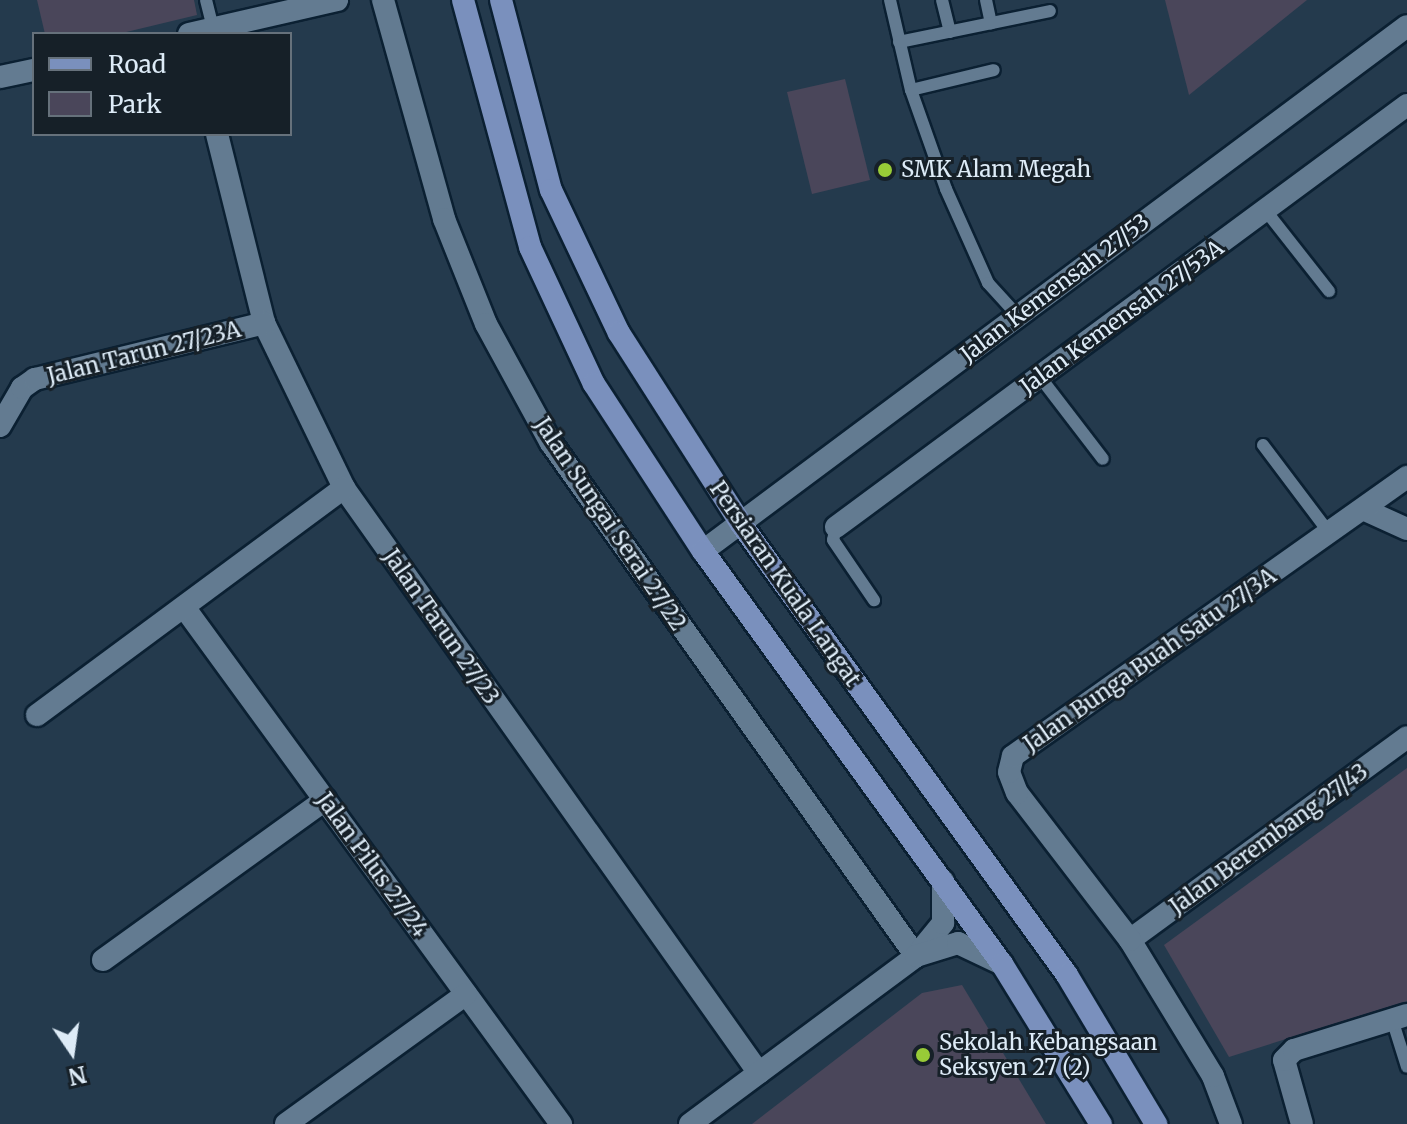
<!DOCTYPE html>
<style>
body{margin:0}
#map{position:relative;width:1407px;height:1124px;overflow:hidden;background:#243a4d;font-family:Merriweather,serif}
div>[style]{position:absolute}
.green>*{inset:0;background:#4a465a}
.roads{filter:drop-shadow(2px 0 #0b2032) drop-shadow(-2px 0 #0b2032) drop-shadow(0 2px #0b2032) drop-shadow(0 -2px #0b2032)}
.service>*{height:12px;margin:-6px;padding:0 6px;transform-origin:6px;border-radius:6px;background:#637b91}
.minor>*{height:22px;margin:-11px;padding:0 11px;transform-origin:11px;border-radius:11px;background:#637b91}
.primary>*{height:22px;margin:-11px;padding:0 11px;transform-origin:11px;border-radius:11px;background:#7a90bd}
.dots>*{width:22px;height:22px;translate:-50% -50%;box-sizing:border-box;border:4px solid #162028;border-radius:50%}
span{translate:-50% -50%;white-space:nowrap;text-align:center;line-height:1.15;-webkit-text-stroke:6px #162028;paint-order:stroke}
.poi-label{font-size:22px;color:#ddebf7}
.left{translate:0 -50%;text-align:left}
.street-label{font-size:22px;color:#ddebf7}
.legend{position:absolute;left:32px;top:32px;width:260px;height:104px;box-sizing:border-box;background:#162028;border:2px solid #66717b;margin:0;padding:10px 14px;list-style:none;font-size:24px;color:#ddebf7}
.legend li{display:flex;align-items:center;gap:16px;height:40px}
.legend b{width:40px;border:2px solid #66717b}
.north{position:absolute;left:32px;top:1012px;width:80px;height:80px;-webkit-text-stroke:6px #162028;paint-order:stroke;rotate:167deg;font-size:22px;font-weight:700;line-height:32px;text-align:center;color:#ddebf7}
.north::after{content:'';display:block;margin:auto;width:28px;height:36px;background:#ddebf7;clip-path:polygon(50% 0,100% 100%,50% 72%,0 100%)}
</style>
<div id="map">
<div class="green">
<div style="clip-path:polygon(37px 0,194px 0,197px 15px,118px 34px,45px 34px)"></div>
<div style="clip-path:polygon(1165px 0,1307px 0,1189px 95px)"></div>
<div style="clip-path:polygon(845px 79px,870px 180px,812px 194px,787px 92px)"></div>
<div style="clip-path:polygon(1407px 768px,1407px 1001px,1229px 1057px,1164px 945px)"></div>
<div style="clip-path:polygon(962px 985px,1046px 1124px,752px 1124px,922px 993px)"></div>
</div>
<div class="roads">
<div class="service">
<div style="left:206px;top:0;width:29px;rotate:76deg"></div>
<div style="left:890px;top:0;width:92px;rotate:76.9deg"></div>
<div style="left:911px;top:90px;width:105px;rotate:70.5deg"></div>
<div style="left:946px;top:189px;width:103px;rotate:65.9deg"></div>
<div style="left:988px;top:283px;width:45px;rotate:47.7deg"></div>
<div style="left:942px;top:0;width:33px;rotate:76deg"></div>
<div style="left:986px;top:0;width:24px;rotate:78deg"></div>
<div style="left:899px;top:42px;width:154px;rotate:-11.6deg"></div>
<div style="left:911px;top:90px;width:85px;rotate:-13.5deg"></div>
<div style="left:1266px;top:211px;width:102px;rotate:51.8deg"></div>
<div style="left:1040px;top:377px;width:103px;rotate:52.5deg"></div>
<div style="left:1263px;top:445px;width:111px;rotate:53deg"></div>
<div style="left:836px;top:527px;width:13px;rotate:103deg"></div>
<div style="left:833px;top:540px;width:73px;rotate:55.7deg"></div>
<div style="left:1392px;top:1019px;width:50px;rotate:72.6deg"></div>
</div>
<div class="minor">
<div style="left:383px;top:0;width:227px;rotate:74.4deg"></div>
<div style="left:444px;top:219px;width:113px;rotate:68.2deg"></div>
<div style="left:486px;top:324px;width:136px;rotate:61.4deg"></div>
<div style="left:551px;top:443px;width:630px;rotate:54.57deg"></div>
<div style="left:189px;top:34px;width:152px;rotate:-12.9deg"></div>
<div style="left:0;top:77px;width:35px;rotate:-12deg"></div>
<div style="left:217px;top:134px;width:195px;rotate:76deg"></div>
<div style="left:264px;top:323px;width:183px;rotate:64.1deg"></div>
<div style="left:344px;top:488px;width:717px;rotate:54.65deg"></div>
<div style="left:0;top:426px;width:44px;rotate:-59.9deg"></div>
<div style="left:22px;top:388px;width:16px;rotate:-35deg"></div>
<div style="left:35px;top:379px;width:236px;rotate:-13.7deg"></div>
<div style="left:1365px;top:510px;width:46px;rotate:24.3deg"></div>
<div style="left:836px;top:527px;width:710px;rotate:-36.47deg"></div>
<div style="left:703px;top:551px;width:878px;rotate:-36.71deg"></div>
<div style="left:184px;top:607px;width:640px;rotate:53.9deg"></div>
<div style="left:37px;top:715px;width:382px;rotate:-36.5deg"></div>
<div style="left:1130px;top:940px;width:343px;rotate:-36.2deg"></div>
<div style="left:916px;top:956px;width:43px;rotate:-50.7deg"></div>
<div style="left:943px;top:923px;width:42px;rotate:-90deg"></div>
<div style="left:103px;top:960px;width:274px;rotate:-35.8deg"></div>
<div style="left:286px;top:1124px;width:222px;rotate:-35.8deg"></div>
<div style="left:690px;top:1124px;width:282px;rotate:-36.6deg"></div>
<div style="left:916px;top:956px;width:44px;rotate:-17.2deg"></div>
<div style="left:958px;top:943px;width:49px;rotate:25.5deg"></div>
<div style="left:1231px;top:1124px;width:51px;rotate:-110.6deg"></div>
<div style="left:1213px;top:1076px;width:159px;rotate:-121.4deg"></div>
<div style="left:1130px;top:940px;width:185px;rotate:-127.5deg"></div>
<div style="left:1017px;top:793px;width:22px;rotate:-111deg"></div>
<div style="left:1009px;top:772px;width:16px;rotate:-76deg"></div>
<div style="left:1013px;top:756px;width:483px;rotate:-35.3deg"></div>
<div style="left:1302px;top:1124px;width:66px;rotate:-105.7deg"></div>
<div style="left:1284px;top:1060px;width:14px;rotate:-45deg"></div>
<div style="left:1294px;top:1050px;width:118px;rotate:-17.2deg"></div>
</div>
<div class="primary">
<div style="left:463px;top:0;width:256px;rotate:74.8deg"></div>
<div style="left:530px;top:247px;width:151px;rotate:65deg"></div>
<div style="left:594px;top:384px;width:199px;rotate:56.9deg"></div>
<div style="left:703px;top:551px;width:510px;rotate:54.1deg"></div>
<div style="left:1002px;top:964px;width:188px;rotate:58.3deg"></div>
<div style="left:501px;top:0;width:196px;rotate:75.3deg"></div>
<div style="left:551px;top:190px;width:158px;rotate:64.6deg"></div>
<div style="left:619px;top:333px;width:227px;rotate:57.4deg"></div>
<div style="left:741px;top:524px;width:556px;rotate:54.14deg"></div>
<div style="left:1067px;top:975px;width:174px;rotate:59.1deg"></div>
</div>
</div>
<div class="dots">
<div style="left:885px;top:170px;background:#98cb37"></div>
<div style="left:923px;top:1055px;background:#98cb37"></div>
</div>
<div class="poi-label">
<span class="left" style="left:901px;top:170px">SMK Alam Megah</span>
<span class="left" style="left:939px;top:1055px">Sekolah Kebangsaan<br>Seksyen 27 (2)</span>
</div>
<div class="street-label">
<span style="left:1055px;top:288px;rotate:-37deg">Jalan Kemensah 27/53</span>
<span style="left:1122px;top:317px;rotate:-36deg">Jalan Kemensah 27/53A</span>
<span style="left:144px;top:353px;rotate:-14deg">Jalan Tarun 27/23A</span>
<span style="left:610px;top:524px;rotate:56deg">Jalan Sungai Serai 27/22</span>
<span style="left:785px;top:584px;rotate:55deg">Persiaran Kuala Langat</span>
<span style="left:441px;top:627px;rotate:55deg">Jalan Tarun 27/23</span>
<span style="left:1150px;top:660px;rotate:-35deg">Jalan Bunga Buah Satu 27/3A</span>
<span style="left:1269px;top:839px;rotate:-36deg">Jalan Berembang 27/43</span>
<span style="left:372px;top:865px;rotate:54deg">Jalan Pilus 27/24</span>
</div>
<ul class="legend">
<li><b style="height:10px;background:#7a90bd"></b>Road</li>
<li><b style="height:22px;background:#4a465a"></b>Park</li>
</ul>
<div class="north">N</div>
</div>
